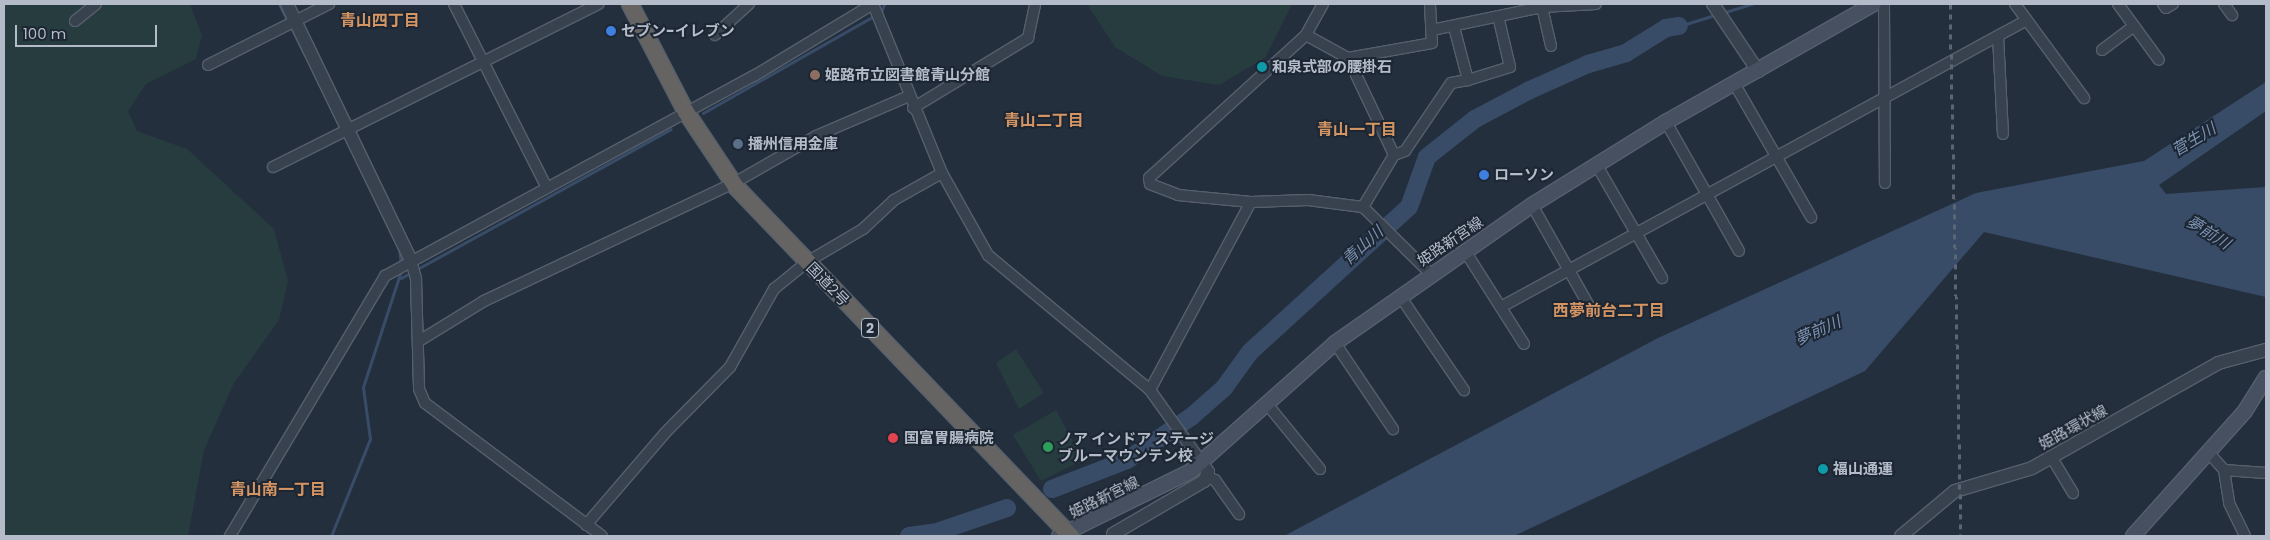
<!DOCTYPE html>
<meta charset="utf-8">
<style>
body{margin:0}
#map{position:relative;width:2270px;height:540px;overflow:hidden;background:#242f3e;font-family:Poppins,"Noto Sans JP",sans-serif}
div>[style]{position:absolute}
.green>*{inset:0;background:#263c3f}
.water>*{inset:0;background:#394c67}
.stream>*{height:3px;margin:-1.5px;padding:0 1.5px;transform-origin:1.5px;border-radius:1.5px;background:#394c67}
.river>*{height:18px;margin:-9px;padding:0 9px;transform-origin:9px;border-radius:9px;background:#394c67}
.roads{filter:drop-shadow(1px 0 #565f6c) drop-shadow(-1px 0 #565f6c) drop-shadow(0 1px #565f6c) drop-shadow(0 -1px #565f6c)}
.minor>*{height:10px;margin:-5px;padding:0 5px;transform-origin:5px;border-radius:5px;background:#38414e}
.tertiary>*{height:12px;margin:-6px;padding:0 6px;transform-origin:6px;border-radius:6px;background:#38414e}
.secondary>*{height:14px;margin:-7px;padding:0 7px;transform-origin:7px;border-radius:7px;background:#465061}
.trunk>*{height:16px;margin:-8px;padding:0 8px;transform-origin:8px;border-radius:8px;background:#656462}
.rail>*{height:3px;margin-top:-1.5px;transform-origin:0;background:repeating-linear-gradient(90deg,#5a6575 0 5px,transparent 0 10px)}
.dots>*{width:14px;height:14px;translate:-50% -50%;box-sizing:border-box;border:2px solid #1d2633;border-radius:50%}
span{translate:-50% -50%;white-space:nowrap;text-align:center;line-height:1.15;-webkit-text-stroke:4px #1d2633;paint-order:stroke}
.shield-label span{padding:1px 4px;background:#1d2633;border:1px solid;border-radius:4px;-webkit-text-stroke-width:0}
.shield-label{font-size:14px;color:#b4bcc9;font-weight:700}
.poi-label{font-size:15px;color:#b4bcc9;font-weight:700}
.left{translate:0 -50%;text-align:left}
.street-label{font-size:15px;color:#b4bcc9}
.neighbourhood-label{font-size:16px;color:#d59563;font-weight:700}
.water-label{font-size:16px;color:#7c92b1;font-style:italic}
.frame{position:absolute;inset:0;border:5px solid #b4bcc9;pointer-events:none}
.scale{position:absolute;left:15px;top:25px;width:142px;height:22px;box-sizing:border-box;border:2px solid #b4bcc9;border-top:0;padding-left:6px;font-size:15px;line-height:18px;white-space:nowrap;color:#b4bcc9;-webkit-text-stroke:4px #1d2633;paint-order:stroke}
</style>
<div id="map">
<div class="green">
<div style="clip-path:polygon(4px 4px,190px 4px,202px 35px,196px 59px,146px 84px,128px 111px,137px 131px,187px 149px,274px 229px,288px 281px,279px 320px,234px 383px,204px 450px,188px 536px,4px 536px)"></div>
<div style="clip-path:polygon(1087px 4px,1292px 4px,1265px 58px,1219px 85px,1162px 76px,1115px 47px)"></div>
<div style="clip-path:polygon(1016px 349px,1044px 393px,1019px 409px,996px 363px)"></div>
<div style="clip-path:polygon(1056px 410px,1083px 460px,1041px 481px,1013px 435px)"></div>
</div>
<div class="water">
<div style="clip-path:polygon(2266px 82px,2266px 111px,2159px 185px,2166px 194px,2266px 187px,2266px 297px,1984px 232px,1865px 371px,1514px 536px,1284px 536px,1658px 338px,1976px 193px,2144px 161px)"></div>
</div>
<div class="stream">
<div style="left:279px;top:4px;width:57px;rotate:63deg"></div>
<div style="left:1725px;top:12px;width:28px;rotate:-17deg"></div>
<div style="left:1679px;top:26px;width:34px;rotate:-17deg"></div>
<div style="left:703px;top:113px;width:205px;rotate:-29.6deg"></div>
<div style="left:881px;top:12px;width:9px;rotate:-69deg"></div>
<div style="left:399px;top:249px;width:16px;rotate:83deg"></div>
<div style="left:401px;top:278px;width:308px;rotate:-28.9deg"></div>
<div style="left:331px;top:536px;width:105px;rotate:-68.1deg"></div>
<div style="left:370px;top:439px;width:52px;rotate:-97.7deg"></div>
<div style="left:363px;top:387px;width:122px;rotate:-71.9deg"></div>
</div>
<div class="river">
<div style="left:1052px;top:489px;width:80px;rotate:-21.1deg"></div>
<div style="left:1127px;top:460px;width:77px;rotate:-33.9deg"></div>
<div style="left:1191px;top:417px;width:44px;rotate:-41.3deg"></div>
<div style="left:1224px;top:388px;width:44px;rotate:-54.2deg"></div>
<div style="left:1250px;top:352px;width:215px;rotate:-42.4deg"></div>
<div style="left:1409px;top:207px;width:53px;rotate:-70.2deg"></div>
<div style="left:1427px;top:157px;width:61px;rotate:-38.4deg"></div>
<div style="left:1475px;top:119px;width:62px;rotate:-27.8deg"></div>
<div style="left:1530px;top:90px;width:64px;rotate:-24.1deg"></div>
<div style="left:1588px;top:64px;width:40px;rotate:-16deg"></div>
<div style="left:1626px;top:53px;width:47px;rotate:-32deg"></div>
<div style="left:1666px;top:28px;width:13px;rotate:-9deg"></div>
<div style="left:909px;top:536px;width:28px;rotate:-8deg"></div>
<div style="left:937px;top:532px;width:74px;rotate:-18.9deg"></div>
</div>
<div class="roads">
<div class="minor">
<div style="left:454px;top:4px;width:206px;rotate:63.2deg"></div>
<div style="left:873px;top:4px;width:183px;rotate:67.8deg"></div>
<div style="left:942px;top:173px;width:94px;rotate:60.7deg"></div>
<div style="left:988px;top:255px;width:211px;rotate:39.8deg"></div>
<div style="left:1150px;top:390px;width:90px;rotate:54.5deg"></div>
<div style="left:1323px;top:4px;width:35px;rotate:119deg"></div>
<div style="left:1306px;top:35px;width:212px;rotate:137.7deg"></div>
<div style="left:1149px;top:178px;width:6px;rotate:81deg"></div>
<div style="left:1150px;top:184px;width:30px;rotate:21deg"></div>
<div style="left:1178px;top:195px;width:73px;rotate:5.5deg"></div>
<div style="left:1251px;top:202px;width:57px;rotate:-2deg"></div>
<div style="left:1308px;top:200px;width:55px;rotate:7.3deg"></div>
<div style="left:1363px;top:207px;width:95px;rotate:44.6deg"></div>
<div style="left:1884px;top:4px;width:179px;rotate:89.7deg"></div>
<div style="left:2015px;top:4px;width:117px;rotate:53.7deg"></div>
<div style="left:2118px;top:4px;width:69px;rotate:53.8deg"></div>
<div style="left:2163px;top:4px;width:5px;rotate:53deg"></div>
<div style="left:2166px;top:8px;width:8px;rotate:-30deg"></div>
<div style="left:2224px;top:4px;width:14px;rotate:54deg"></div>
<div style="left:1542px;top:7px;width:40px;rotate:77deg"></div>
<div style="left:75px;top:21px;width:27px;rotate:-39deg"></div>
<div style="left:1454px;top:27px;width:55px;rotate:75.2deg"></div>
<div style="left:1468px;top:80px;width:44px;rotate:-17.2deg"></div>
<div style="left:1510px;top:67px;width:52px;rotate:-103.2deg"></div>
<div style="left:1432px;top:30px;width:112px;rotate:-11.8deg"></div>
<div style="left:1542px;top:7px;width:54px;rotate:-3.2deg"></div>
<div style="left:715px;top:35px;width:46px;rotate:-42.4deg"></div>
<div style="left:1306px;top:35px;width:48px;rotate:28.7deg"></div>
<div style="left:1348px;top:58px;width:107px;rotate:64.6deg"></div>
<div style="left:1394px;top:155px;width:61px;rotate:120.8deg"></div>
<div style="left:1998px;top:36px;width:98px;rotate:87.1deg"></div>
<div style="left:2102px;top:50px;width:40px;rotate:-37deg"></div>
<div style="left:1348px;top:58px;width:85px;rotate:-10.1deg"></div>
<div style="left:1432px;top:43px;width:39px;rotate:-93deg"></div>
<div style="left:208px;top:65px;width:136px;rotate:-26.8deg"></div>
<div style="left:1734px;top:83px;width:155px;rotate:60.1deg"></div>
<div style="left:913px;top:108px;width:135px;rotate:-31.3deg"></div>
<div style="left:1028px;top:38px;width:35px;rotate:-78deg"></div>
<div style="left:1666px;top:122px;width:148px;rotate:60.5deg"></div>
<div style="left:1394px;top:155px;width:12px;rotate:-20deg"></div>
<div style="left:1405px;top:151px;width:82px;rotate:-55.9deg"></div>
<div style="left:1451px;top:83px;width:17px;rotate:-10deg"></div>
<div style="left:1596px;top:164px;width:132px;rotate:59.9deg"></div>
<div style="left:273px;top:167px;width:364px;rotate:-26.6deg"></div>
<div style="left:1532px;top:205px;width:124px;rotate:60.5deg"></div>
<div style="left:1465px;top:251px;width:110px;rotate:57.6deg"></div>
<div style="left:411px;top:261px;width:19px;rotate:74deg"></div>
<div style="left:416px;top:279px;width:110px;rotate:88.4deg"></div>
<div style="left:419px;top:389px;width:15px;rotate:67deg"></div>
<div style="left:425px;top:403px;width:221px;rotate:36.9deg"></div>
<div style="left:1400px;top:296px;width:114px;rotate:55.8deg"></div>
<div style="left:1501px;top:307px;width:599px;rotate:-28.62deg"></div>
<div style="left:419px;top:341px;width:76px;rotate:-31.6deg"></div>
<div style="left:484px;top:301px;width:276px;rotate:-25.3deg"></div>
<div style="left:734px;top:183px;width:95px;rotate:-29.8deg"></div>
<div style="left:816px;top:136px;width:101px;rotate:-23.3deg"></div>
<div style="left:1335px;top:343px;width:104px;rotate:56deg"></div>
<div style="left:1150px;top:390px;width:213px;rotate:-61.8deg"></div>
<div style="left:1267px;top:404px;width:84px;rotate:50.8deg"></div>
<div style="left:2208px;top:452px;width:24px;rotate:48deg"></div>
<div style="left:2224px;top:470px;width:42px;rotate:4.1deg"></div>
<div style="left:2052px;top:458px;width:41px;rotate:59deg"></div>
<div style="left:2224px;top:470px;width:33px;rotate:81deg"></div>
<div style="left:2229px;top:503px;width:37px;rotate:64deg"></div>
<div style="left:1207px;top:477px;width:9px;rotate:21deg"></div>
<div style="left:1215px;top:480px;width:42px;rotate:54.8deg"></div>
<div style="left:586px;top:525px;width:121px;rotate:-49.3deg"></div>
<div style="left:665px;top:433px;width:93px;rotate:-45.4deg"></div>
<div style="left:730px;top:367px;width:90px;rotate:-60.6deg"></div>
<div style="left:774px;top:289px;width:43px;rotate:-39.3deg"></div>
<div style="left:807px;top:262px;width:65px;rotate:-30.5deg"></div>
<div style="left:863px;top:229px;width:42px;rotate:-43.1deg"></div>
<div style="left:894px;top:200px;width:55px;rotate:-29.4deg"></div>
<div style="left:230px;top:536px;width:303px;rotate:-59.2deg"></div>
<div style="left:385px;top:276px;width:420px;rotate:-28.5deg"></div>
<div style="left:754px;top:76px;width:139px;rotate:-31.2deg"></div>
</div>
<div class="tertiary">
<div style="left:287px;top:4px;width:285px;rotate:64.2deg"></div>
<div style="left:1713px;top:4px;width:81px;rotate:56.1deg"></div>
<div style="left:1113px;top:534px;width:105px;rotate:-30.2deg"></div>
<div style="left:1204px;top:481px;width:10px;rotate:-66deg"></div>
<div style="left:1208px;top:472px;width:11px;rotate:-124deg"></div>
<div style="left:1901px;top:536px;width:70px;rotate:-39.8deg"></div>
<div style="left:1955px;top:491px;width:80px;rotate:-16.6deg"></div>
<div style="left:2032px;top:468px;width:214px;rotate:-29.4deg"></div>
<div style="left:2218px;top:363px;width:50px;rotate:-15.2deg"></div>
</div>
<div class="secondary">
<div style="left:1059px;top:536px;width:147px;rotate:-26.2deg"></div>
<div style="left:1191px;top:471px;width:193px;rotate:-41.6deg"></div>
<div style="left:1335px;top:343px;width:241px;rotate:-35deg"></div>
<div style="left:1532px;top:205px;width:158px;rotate:-31.8deg"></div>
<div style="left:1666px;top:122px;width:239px;rotate:-29.6deg"></div>
<div style="left:2133px;top:536px;width:168px;rotate:-48.1deg"></div>
<div style="left:2245px;top:411px;width:39px;rotate:-58deg"></div>
</div>
<div class="trunk">
<div style="left:630px;top:4px;width:122px;rotate:62.6deg"></div>
<div style="left:686px;top:112px;width:90px;rotate:56.3deg"></div>
<div style="left:736px;top:187px;width:484px;rotate:46.2deg"></div>
</div>
</div>
<div class="rail">
<div style="left:1950px;top:4px;width:532px;rotate:88.82deg"></div>
</div>
<div class="dots">
<div style="left:611px;top:31px;background:#3f7fe0"></div>
<div style="left:1262px;top:67px;background:#0f9aa8"></div>
<div style="left:815px;top:75px;background:#8d6e63"></div>
<div style="left:738px;top:144px;background:#5c6f8a"></div>
<div style="left:1484px;top:175px;background:#3f7fe0"></div>
<div style="left:893px;top:438px;background:#e0444e"></div>
<div style="left:1048px;top:447px;background:#2e9e5b"></div>
<div style="left:1823px;top:469px;background:#0f9aa8"></div>
</div>
<div class="shield-label">
<span style="left:870px;top:328px">2</span>
</div>
<div class="poi-label">
<span class="left" style="left:621px;top:31px">セブン-イレブン</span>
<span class="left" style="left:1272px;top:67px">和泉式部の腰掛石</span>
<span class="left" style="left:825px;top:75px">姫路市立図書館青山分館</span>
<span class="left" style="left:748px;top:144px">播州信用金庫</span>
<span class="left" style="left:1494px;top:175px">ローソン</span>
<span class="left" style="left:904px;top:438px">国富胃腸病院</span>
<span class="left" style="left:1058px;top:447px">ノア インドア ステージ<br>ブルーマウンテン校</span>
<span class="left" style="left:1833px;top:469px">福山通運</span>
</div>
<div class="street-label">
<span style="left:1450px;top:241px;rotate:-34deg">姫路新宮線</span>
<span style="left:828px;top:284px;rotate:46deg">国道2号</span>
<span style="left:2073px;top:427px;rotate:-29deg">姫路環状線</span>
<span style="left:1104px;top:497px;rotate:-26deg">姫路新宮線</span>
</div>
<div class="neighbourhood-label">
<span style="left:380px;top:21px">青山四丁目</span>
<span style="left:1044px;top:121px">青山二丁目</span>
<span style="left:1357px;top:130px">青山一丁目</span>
<span style="left:1609px;top:311px">西夢前台二丁目</span>
<span style="left:278px;top:490px">青山南一丁目</span>
</div>
<div class="water-label">
<span style="left:2194px;top:140px;rotate:-31deg">菅生川</span>
<span style="left:2208px;top:233px;rotate:32deg">夢前川</span>
<span style="left:1363px;top:246px;rotate:-42deg">青山川</span>
<span style="left:1818px;top:331px;rotate:-24deg">夢前川</span>
</div>
<div class="frame"></div>
<div class="scale">100 m</div>
</div>
